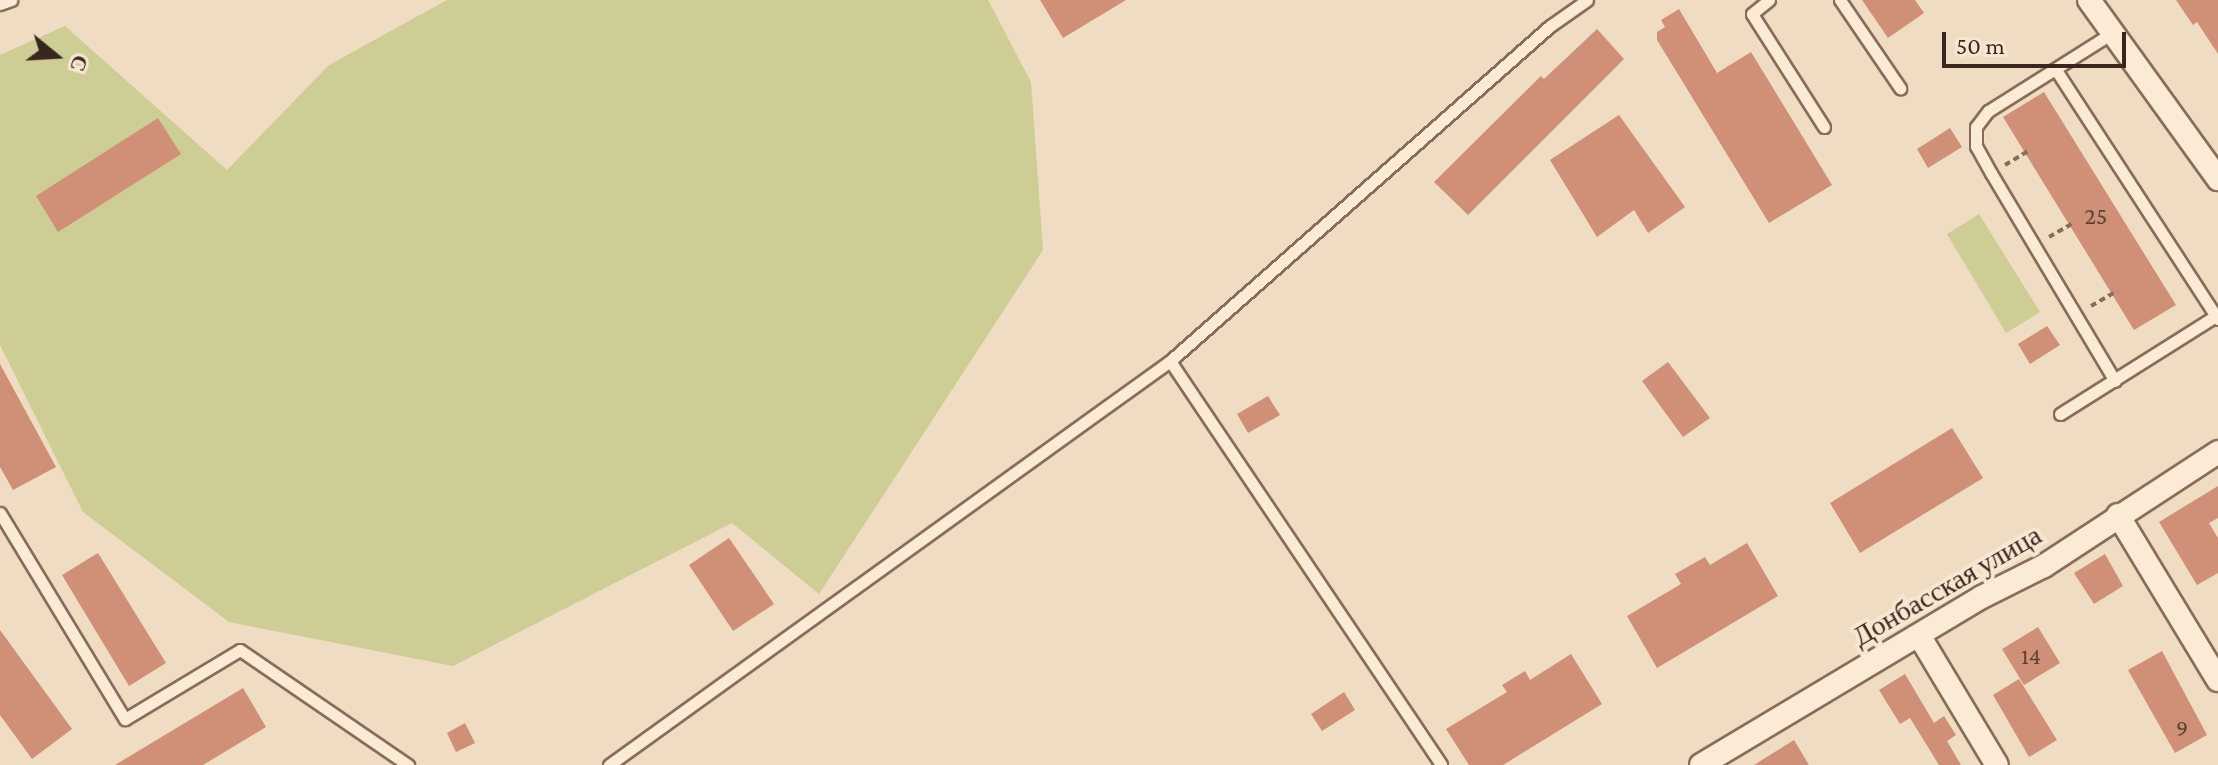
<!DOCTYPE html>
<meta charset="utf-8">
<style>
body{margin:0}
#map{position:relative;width:2218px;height:765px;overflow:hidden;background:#efdcc2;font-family:"Crimson Pro",serif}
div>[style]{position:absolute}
.green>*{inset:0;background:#cecd96}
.building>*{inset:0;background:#cf9077}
.path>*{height:4px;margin-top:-2px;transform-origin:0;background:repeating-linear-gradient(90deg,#8a6d59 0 6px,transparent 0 10px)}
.roads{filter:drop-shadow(2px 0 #8a6d59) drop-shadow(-2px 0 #8a6d59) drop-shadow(0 2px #8a6d59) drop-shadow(0 -2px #8a6d59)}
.lane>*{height:11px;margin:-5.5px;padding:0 5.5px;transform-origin:5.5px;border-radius:5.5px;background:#faead6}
.street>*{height:22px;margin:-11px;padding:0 11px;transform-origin:11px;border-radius:11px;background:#faead6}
span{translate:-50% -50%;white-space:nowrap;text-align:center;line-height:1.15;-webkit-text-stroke:8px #f7e7d2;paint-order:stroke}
.number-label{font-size:24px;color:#5e4134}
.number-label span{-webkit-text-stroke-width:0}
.street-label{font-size:28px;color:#39271d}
.north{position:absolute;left:16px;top:16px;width:80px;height:80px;-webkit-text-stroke:6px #f7e7d2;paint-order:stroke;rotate:108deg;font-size:22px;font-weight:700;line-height:32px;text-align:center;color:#39271d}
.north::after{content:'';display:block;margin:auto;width:28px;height:36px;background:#39271d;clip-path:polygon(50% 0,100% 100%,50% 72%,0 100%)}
.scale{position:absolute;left:1942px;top:32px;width:184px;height:36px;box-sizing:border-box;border:4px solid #39271d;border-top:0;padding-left:10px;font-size:24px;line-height:28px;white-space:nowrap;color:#39271d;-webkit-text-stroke:6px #f7e7d2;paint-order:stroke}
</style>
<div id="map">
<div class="green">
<div style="clip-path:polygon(447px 0,988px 0,1031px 82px,1043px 250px,819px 594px,732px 523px,453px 666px,229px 622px,83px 512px,0 345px,0 55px,65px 26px,227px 170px,329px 65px)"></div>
<div style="clip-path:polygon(1979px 214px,2040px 312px,2006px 333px,1947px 234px)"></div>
</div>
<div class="building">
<div style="clip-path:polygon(1040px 0,1126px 0,1063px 38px)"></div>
<div style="clip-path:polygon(1862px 0,1915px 0,1924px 13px,1888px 38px)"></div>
<div style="clip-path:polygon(2176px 0,2218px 0,2218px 54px,2197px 22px,2193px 25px)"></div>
<div style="clip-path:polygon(1679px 9px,1717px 73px,1751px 52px,1832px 185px,1769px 223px,1657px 40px,1657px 32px,1665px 27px,1661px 20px)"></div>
<div style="clip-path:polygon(1597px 29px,1624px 59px,1468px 215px,1434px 182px,1541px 76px,1544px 79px)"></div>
<div style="clip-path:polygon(2044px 92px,2176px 305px,2134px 330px,2003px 117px)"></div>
<div style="clip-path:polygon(1619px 115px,1685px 207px,1648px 233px,1634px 210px,1597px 237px,1550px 160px)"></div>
<div style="clip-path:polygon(158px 118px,181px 154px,58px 232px,36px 196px)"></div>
<div style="clip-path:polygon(1950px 128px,1962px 147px,1928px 168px,1917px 149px)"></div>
<div style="clip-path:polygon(2047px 326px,2060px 345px,2030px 364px,2018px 344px)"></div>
<div style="clip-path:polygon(1668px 362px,1710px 418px,1683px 437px,1642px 381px)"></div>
<div style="clip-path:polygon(0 364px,56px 467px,13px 490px,0 467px)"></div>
<div style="clip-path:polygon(1268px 396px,1280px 415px,1248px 433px,1237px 414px)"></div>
<div style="clip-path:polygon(1952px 428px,1983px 478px,1860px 553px,1830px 503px)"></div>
<div style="clip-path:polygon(2218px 486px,2218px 518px,2209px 523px,2218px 538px,2218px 573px,2197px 585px,2159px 522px)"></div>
<div style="clip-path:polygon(729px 538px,774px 604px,733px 631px,689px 565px)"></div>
<div style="clip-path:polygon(1747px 543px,1778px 596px,1657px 668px,1627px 616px,1681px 584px,1675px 574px,1705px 557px,1710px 565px)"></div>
<div style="clip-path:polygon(98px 553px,166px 663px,129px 686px,62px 575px)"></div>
<div style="clip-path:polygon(2105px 554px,2123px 586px,2094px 604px,2074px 573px)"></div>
<div style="clip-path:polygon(2038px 627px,2060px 663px,2024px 685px,2002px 649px)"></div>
<div style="clip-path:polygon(0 630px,72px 729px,32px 759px,0 715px)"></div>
<div style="clip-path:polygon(2162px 651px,2207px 735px,2175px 753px,2128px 670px)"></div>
<div style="clip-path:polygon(1571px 654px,1602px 704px,1503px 765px,1469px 765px,1446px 729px,1507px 692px,1502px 685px,1525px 671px,1530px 680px)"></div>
<div style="clip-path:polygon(1905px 674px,1934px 723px,1944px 716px,1956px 735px,1947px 741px,1961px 765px,1939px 765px,1910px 718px,1900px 724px,1879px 690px)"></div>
<div style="clip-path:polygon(2019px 679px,2057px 740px,2029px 757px,1993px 695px)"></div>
<div style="clip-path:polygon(243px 688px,266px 727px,203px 765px,115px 765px)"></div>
<div style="clip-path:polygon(1344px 692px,1355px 710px,1322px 731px,1311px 714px)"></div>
<div style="clip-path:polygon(465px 723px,475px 743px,456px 752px,447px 733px)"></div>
<div style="clip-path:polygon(1794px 740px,1809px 765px,1754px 765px)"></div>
</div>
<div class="path">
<div style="left:2005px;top:165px;width:29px;rotate:-31deg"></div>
<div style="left:2049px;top:237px;width:30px;rotate:-30deg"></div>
<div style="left:2091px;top:306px;width:30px;rotate:-30deg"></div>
</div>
<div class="roads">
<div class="lane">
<div style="left:1769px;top:0;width:22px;rotate:141deg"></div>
<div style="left:1752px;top:14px;width:134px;rotate:57.5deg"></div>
<div style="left:1840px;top:0;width:107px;rotate:55.7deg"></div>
<div style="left:0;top:4px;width:12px;rotate:-20deg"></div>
<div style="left:2112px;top:33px;width:146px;rotate:147.8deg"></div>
<div style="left:1988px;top:111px;width:20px;rotate:127deg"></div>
<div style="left:1976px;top:127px;width:19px;rotate:90deg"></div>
<div style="left:1976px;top:146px;width:31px;rotate:61deg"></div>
<div style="left:1991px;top:173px;width:242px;rotate:59.2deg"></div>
<div style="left:2056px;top:70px;width:297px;rotate:57deg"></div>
<div style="left:1170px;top:361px;width:486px;rotate:56.1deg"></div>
<div style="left:2060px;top:414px;width:182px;rotate:-32.2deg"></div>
<div style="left:0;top:513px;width:241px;rotate:58.8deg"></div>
<div style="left:125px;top:719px;width:134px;rotate:-31deg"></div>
<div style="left:240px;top:650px;width:204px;rotate:34.4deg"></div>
<div style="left:609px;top:765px;width:691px;rotate:-35.76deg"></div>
<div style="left:1170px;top:361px;width:507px;rotate:-41.4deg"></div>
<div style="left:1550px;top:26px;width:45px;rotate:-35.1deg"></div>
</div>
<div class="street">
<div style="left:2089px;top:0;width:221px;rotate:54.2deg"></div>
<div style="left:2118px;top:515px;width:193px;rotate:58.8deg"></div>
<div style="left:1920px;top:637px;width:149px;rotate:59deg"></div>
<div style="left:1701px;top:765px;width:327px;rotate:-30.9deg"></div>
<div style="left:1982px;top:597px;width:69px;rotate:-26.6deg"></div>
<div style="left:2044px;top:566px;width:208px;rotate:-33.2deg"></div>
</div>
</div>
<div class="number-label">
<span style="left:2096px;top:216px">25</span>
<span style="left:2031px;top:656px">14</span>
<span style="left:2182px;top:728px">9</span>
</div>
<div class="street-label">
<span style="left:1947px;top:586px;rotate:-30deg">Донбасская улица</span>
</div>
<div class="north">С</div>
<div class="scale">50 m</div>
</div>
